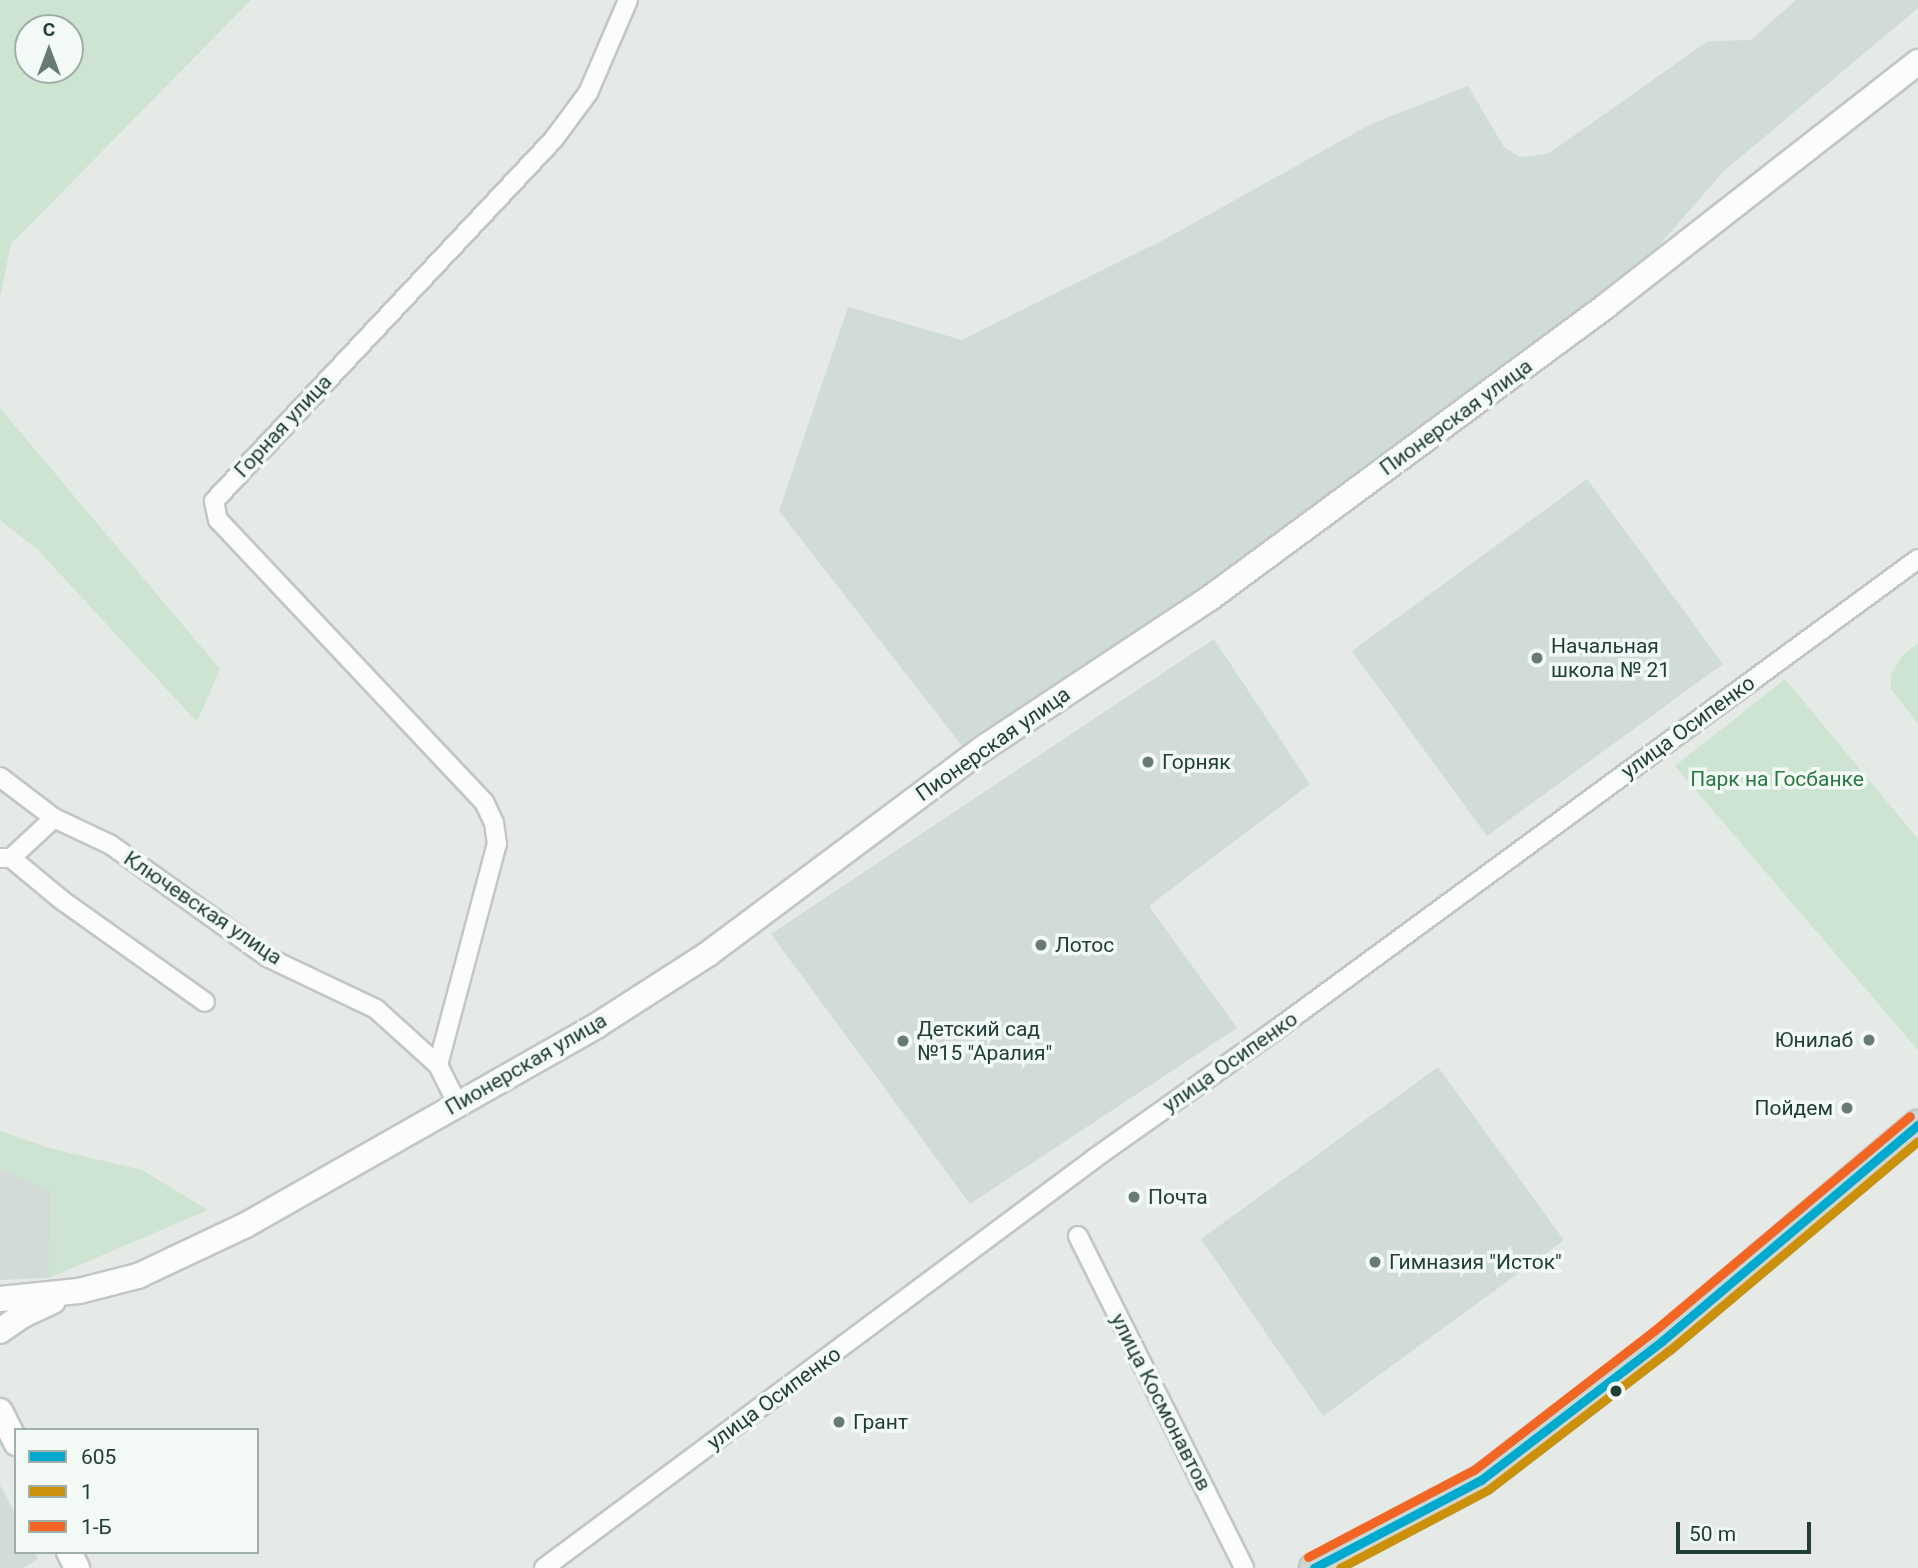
<!DOCTYPE html>
<meta charset="utf-8">
<style>
body{margin:0}
#map{position:relative;width:1918px;height:1568px;overflow:hidden;background:#e5eae7;font-family:Roboto,sans-serif}
div>[style]{position:absolute}
.built>*{inset:0;background:#d2dcd7}
.green>*{inset:0;background:#cde4d2}
.roads{filter:drop-shadow(2px 0 #c2c7c4) drop-shadow(-2px 0 #c2c7c4) drop-shadow(0 2px #c2c7c4) drop-shadow(0 -2px #c2c7c4)}
.street>*{height:18px;margin:-9px;padding:0 9px;transform-origin:9px;border-radius:9px;background:#fbfcfb}
.secondary>*{height:24px;margin:-12px;padding:0 12px;transform-origin:12px;border-radius:12px;background:#fbfcfb}
.primary>*{height:28px;margin:-14px;padding:0 14px;transform-origin:14px;border-radius:14px;background:#cdd6d3}
.bus-1>*{height:9px;margin:-4.5px;padding:0 4.5px;transform-origin:4.5px;border-radius:4.5px;background:#00a9ce}
.bus-2>*{height:9px;margin:-4.5px;padding:0 4.5px;transform-origin:4.5px;border-radius:4.5px;background:#cc910b}
.bus-3>*{height:9px;margin:-4.5px;padding:0 4.5px;transform-origin:4.5px;border-radius:4.5px;background:#f26522}
.dots>*{width:19px;height:19px;translate:-50% -50%;box-sizing:border-box;border:4px solid #f3f9f5;border-radius:50%}
span{translate:-50% -50%;white-space:nowrap;text-align:center;line-height:1.15;-webkit-text-stroke:7px #f3f9f5;paint-order:stroke}
.street-label{font-size:21px;color:#203f35}
.poi-label{font-size:21px;color:#203f35}
.left{translate:0 -50%;text-align:left}
.right{translate:-100% -50%;text-align:right}
.park-label{font-size:21px;color:#287942}
.legend{position:absolute;left:14px;top:1428px;width:245px;height:126px;box-sizing:border-box;background:#f3f9f5;border:2px solid #9fafa8;margin:0;padding:9px 12px;list-style:none;font-size:21px;color:#203f35}
.legend li{display:flex;align-items:center;gap:14px;height:35px}
.legend b{width:35px;border:2px solid #9fafa8}
.north{position:absolute;left:14px;top:14px;width:70px;height:70px;box-sizing:border-box;background:#f3f9f5;border:2px solid #9fafa8;border-radius:50%;rotate:0deg;font-size:19px;font-weight:700;line-height:28px;text-align:center;color:#203f35}
.north::after{content:'';display:block;margin:auto;width:24px;height:32px;background:#657b73;clip-path:polygon(50% 0,100% 100%,50% 72%,0 100%)}
.scale{position:absolute;left:1676px;top:1522px;width:135px;height:32px;box-sizing:border-box;border:4px solid #203f35;border-top:0;padding-left:9px;font-size:21px;line-height:24px;white-space:nowrap;color:#203f35;-webkit-text-stroke:5px #f3f9f5;paint-order:stroke}
</style>
<div id="map">
<div class="built">
<div style="clip-path:polygon(1796px 0,1918px 0,1918px 8px,1724px 171px,1653px 252px,1206px 591px,966px 751px,779px 511px,848px 307px,962px 340px,1167px 238px,1371px 124px,1468px 86px,1504px 147px,1520px 157px,1548px 154px,1708px 41px,1751px 40px)"></div>
<div style="clip-path:polygon(1587px 479px,1723px 664px,1487px 836px,1352px 651px)"></div>
<div style="clip-path:polygon(1214px 639px,1310px 784px,1149px 906px,1237px 1028px,970px 1204px,771px 934px)"></div>
<div style="clip-path:polygon(1438px 1067px,1564px 1240px,1323px 1416px,1201px 1239px)"></div>
<div style="clip-path:polygon(0 1168px,51px 1191px,49px 1278px,0 1280px)"></div>
<div style="clip-path:polygon(0 1485px,16px 1515px,16px 1552px,35px 1552px,38px 1559px,22px 1568px,0 1568px)"></div>
</div>
<div class="green">
<div style="clip-path:polygon(evenodd,0 0,251px 0,11px 244px,0 298px,0 0,70px 28px,70px 70px,28px 70px,28px 28px,70px 28px)"></div>
<div style="clip-path:polygon(0 408px,220px 669px,197px 722px,36px 548px,0 520px)"></div>
<div style="clip-path:polygon(1918px 643px,1918px 724px,1891px 689px,1891px 674px,1902px 656px)"></div>
<div style="clip-path:polygon(1785px 679px,1918px 839px,1918px 1050px,1675px 766px)"></div>
<div style="clip-path:polygon(0 1131px,49px 1148px,142px 1170px,208px 1210px,49px 1278px,51px 1191px,0 1168px)"></div>
</div>
<div class="roads">
<div class="street">
<div style="left:0;top:777px;width:68px;rotate:37.2deg"></div>
<div style="left:54px;top:818px;width:63px;rotate:25.3deg"></div>
<div style="left:111px;top:845px;width:194px;rotate:35.6deg"></div>
<div style="left:269px;top:958px;width:119px;rotate:25.5deg"></div>
<div style="left:376px;top:1009px;width:84px;rotate:42.1deg"></div>
<div style="left:438px;top:1065px;width:42px;rotate:63.4deg"></div>
<div style="left:1px;top:858px;width:10px"></div>
<div style="left:11px;top:858px;width:59px;rotate:-42.9deg"></div>
<div style="left:11px;top:858px;width:67px;rotate:39.6deg"></div>
<div style="left:63px;top:901px;width:174px;rotate:35.4deg"></div>
<div style="left:438px;top:1065px;width:229px;rotate:-75.1deg"></div>
<div style="left:497px;top:844px;width:21px;rotate:-98deg"></div>
<div style="left:494px;top:823px;width:23px;rotate:-115deg"></div>
<div style="left:484px;top:802px;width:388px;rotate:-133.3deg"></div>
<div style="left:218px;top:520px;width:19px;rotate:-102deg"></div>
<div style="left:214px;top:501px;width:495px;rotate:-46.8deg"></div>
<div style="left:553px;top:140px;width:59px;rotate:-53.3deg"></div>
<div style="left:588px;top:93px;width:101px;rotate:-66.7deg"></div>
<div style="left:1078px;top:1236px;width:371px;rotate:63.4deg"></div>
<div style="left:544px;top:1568px;width:687px;rotate:-36.65deg"></div>
<div style="left:1095px;top:1158px;width:223px;rotate:-35.3deg"></div>
<div style="left:1277px;top:1029px;width:795px;rotate:-36.25deg"></div>
</div>
<div class="secondary">
<div style="left:0;top:1299px;width:79px;rotate:-5.8deg"></div>
<div style="left:79px;top:1291px;width:61px;rotate:-14.3deg"></div>
<div style="left:138px;top:1276px;width:119px;rotate:-25.3deg"></div>
<div style="left:246px;top:1225px;width:403px;rotate:-29.6deg"></div>
<div style="left:596px;top:1026px;width:133px;rotate:-32.7deg"></div>
<div style="left:708px;top:954px;width:346px;rotate:-36.8deg"></div>
<div style="left:985px;top:747px;width:270px;rotate:-33.5deg"></div>
<div style="left:1210px;top:598px;width:493px;rotate:-36.4deg"></div>
<div style="left:1607px;top:305px;width:395px;rotate:-38deg"></div>
<div style="left:0;top:1331px;width:28px;rotate:-35deg"></div>
<div style="left:23px;top:1315px;width:33px;rotate:-25deg"></div>
<div style="left:0;top:1411px;width:36px;rotate:63deg"></div>
<div style="left:69px;top:1552px;width:18px;rotate:63deg"></div>
</div>
<div class="primary">
<div style="left:1314px;top:1568px;width:189px;rotate:-27.8deg"></div>
<div style="left:1481px;top:1480px;width:228px;rotate:-37.5deg"></div>
<div style="left:1662px;top:1341px;width:335px;rotate:-40.2deg"></div>
</div>
</div>
<div class="bus-1">
<div style="left:1314px;top:1568px;width:189px;rotate:-27.8deg"></div>
<div style="left:1481px;top:1480px;width:228px;rotate:-37.5deg"></div>
<div style="left:1662px;top:1341px;width:335px;rotate:-40.2deg"></div>
</div>
<div class="bus-2">
<div style="left:1340px;top:1568px;width:167px;rotate:-27.8deg"></div>
<div style="left:1488px;top:1490px;width:230px;rotate:-37.6deg"></div>
<div style="left:1670px;top:1350px;width:324px;rotate:-40.1deg"></div>
</div>
<div class="bus-3">
<div style="left:1308px;top:1557px;width:187px;rotate:-27.7deg"></div>
<div style="left:1474px;top:1470px;width:227px;rotate:-37.7deg"></div>
<div style="left:1654px;top:1331px;width:334px;rotate:-40deg"></div>
</div>
<div class="dots">
<div style="left:1537px;top:658px;background:#657b73"></div>
<div style="left:1148px;top:762px;background:#657b73"></div>
<div style="left:1041px;top:945px;background:#657b73"></div>
<div style="left:1869px;top:1040px;background:#657b73"></div>
<div style="left:903px;top:1041px;background:#657b73"></div>
<div style="left:1847px;top:1108px;background:#657b73"></div>
<div style="left:1134px;top:1197px;background:#657b73"></div>
<div style="left:1375px;top:1262px;background:#657b73"></div>
<div style="left:1616px;top:1391px;background:#203f35"></div>
<div style="left:839px;top:1422px;background:#657b73"></div>
</div>
<div class="street-label">
<span style="left:1456px;top:417px;rotate:-36deg">Пионерская улица</span>
<span style="left:283px;top:426px;rotate:-47deg">Горная улица</span>
<span style="left:1688px;top:727px;rotate:-36deg">улица Осипенко</span>
<span style="left:993px;top:744px;rotate:-35deg">Пионерская улица</span>
<span style="left:203px;top:908px;rotate:34deg">Ключевская улица</span>
<span style="left:1230px;top:1062px;rotate:-35deg">улица Осипенко</span>
<span style="left:526px;top:1064px;rotate:-30deg">Пионерская улица</span>
<span style="left:774px;top:1398px;rotate:-36deg">улица Осипенко</span>
<span style="left:1161px;top:1402px;rotate:63deg">улица Космонавтов</span>
</div>
<div class="poi-label">
<span class="left" style="left:1551px;top:658px">Начальная<br>школа № 21</span>
<span class="left" style="left:1162px;top:762px">Горняк</span>
<span class="left" style="left:1055px;top:945px">Лотос</span>
<span class="left" style="left:917px;top:1041px">Детский сад<br>№15 "Аралия"</span>
<span class="right" style="left:1853px;top:1040px">Юнилаб</span>
<span class="right" style="left:1833px;top:1108px">Пойдем</span>
<span class="left" style="left:1148px;top:1197px">Почта</span>
<span class="left" style="left:1389px;top:1262px">Гимназия "Исток"</span>
<span class="left" style="left:853px;top:1422px">Грант</span>
</div>
<div class="park-label">
<span style="left:1777px;top:779px">Парк на Госбанке</span>
</div>
<ul class="legend">
<li><b style="height:9px;background:#00a9ce"></b>605</li>
<li><b style="height:9px;background:#cc910b"></b>1</li>
<li><b style="height:9px;background:#f26522"></b>1-Б</li>
</ul>
<div class="north">С</div>
<div class="scale">50 m</div>
</div>
